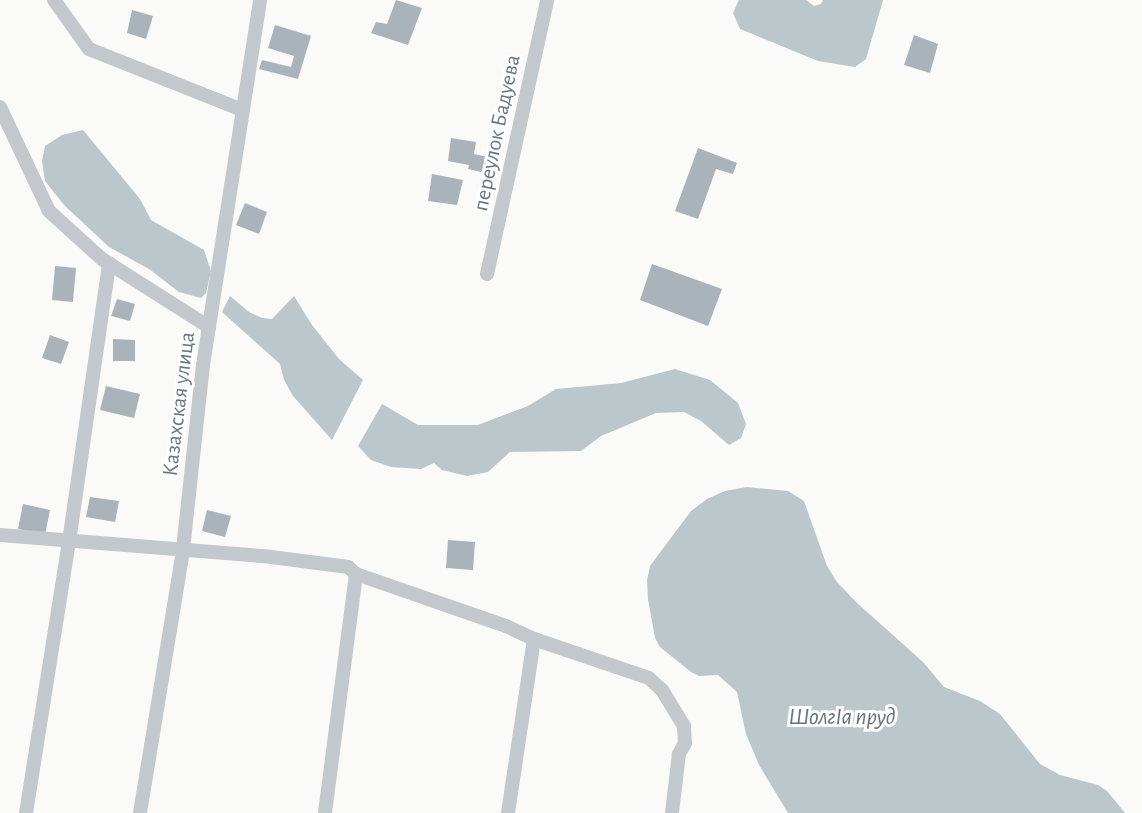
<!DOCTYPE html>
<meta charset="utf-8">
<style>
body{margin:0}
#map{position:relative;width:1142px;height:813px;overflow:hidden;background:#fafaf8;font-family:"Alegreya Sans",sans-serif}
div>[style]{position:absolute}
.water>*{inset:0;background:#bbc7cb}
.building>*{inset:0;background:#aab3b9}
.street>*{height:14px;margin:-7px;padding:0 7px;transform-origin:7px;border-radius:7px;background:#c3c8cc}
span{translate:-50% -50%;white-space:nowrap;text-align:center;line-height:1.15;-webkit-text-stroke:6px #fff;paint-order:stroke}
.street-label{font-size:22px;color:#657683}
.water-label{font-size:24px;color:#60757c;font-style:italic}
</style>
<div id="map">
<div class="water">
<div style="clip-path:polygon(739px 0,806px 0,814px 6px,821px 4px,823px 0,883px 0,866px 59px,855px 67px,818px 61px,740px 29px,733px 13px)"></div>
<div style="clip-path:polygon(83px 130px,140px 199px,151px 220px,204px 250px,211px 271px,206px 293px,201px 298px,179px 292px,149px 269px,109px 247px,64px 205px,45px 181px,42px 161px,45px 146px,62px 135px)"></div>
<div style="clip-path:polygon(230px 296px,249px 312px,262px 318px,272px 319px,294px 296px,312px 325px,339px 359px,363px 380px,332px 440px,293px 396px,284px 380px,280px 364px,222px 312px)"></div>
<div style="clip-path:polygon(675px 369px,710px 380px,738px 403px,746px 424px,741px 438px,729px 445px,701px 421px,684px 412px,656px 413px,601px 436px,581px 451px,510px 452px,488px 472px,467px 476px,442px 470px,434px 463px,421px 469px,391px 467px,371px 460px,358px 446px,382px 404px,418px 425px,478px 425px,528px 406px,556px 389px,621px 383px)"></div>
<div style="clip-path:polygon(747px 487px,788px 491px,804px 501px,827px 566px,837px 582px,856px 602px,923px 662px,944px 687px,980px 701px,1000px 714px,1040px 764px,1060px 775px,1098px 785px,1107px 791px,1125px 813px,788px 813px,759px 765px,746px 734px,737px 692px,718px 675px,699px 676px,691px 672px,660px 647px,655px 638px,648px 599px,647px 580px,650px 566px,691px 511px,707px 499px,725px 491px)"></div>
</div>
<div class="building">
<div style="clip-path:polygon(396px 0,422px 8px,408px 45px,371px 33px,376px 22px,387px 24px)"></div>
<div style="clip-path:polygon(132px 10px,153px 16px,146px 39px,127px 33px)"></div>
<div style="clip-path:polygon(275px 25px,311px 36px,298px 79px,259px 69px,262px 60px,291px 67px,294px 56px,268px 48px)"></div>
<div style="clip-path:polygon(914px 35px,938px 44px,930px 73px,904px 65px)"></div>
<div style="clip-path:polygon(451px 138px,476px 142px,474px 154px,492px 158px,489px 174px,468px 169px,469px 165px,448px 161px)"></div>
<div style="clip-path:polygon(698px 148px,737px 163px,733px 174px,716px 169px,698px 219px,675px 211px)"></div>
<div style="clip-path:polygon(432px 174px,463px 180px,457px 205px,428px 201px)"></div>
<div style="clip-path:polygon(245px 203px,267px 212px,259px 234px,236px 225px)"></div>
<div style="clip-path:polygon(652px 264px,722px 289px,708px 326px,640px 300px)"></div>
<div style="clip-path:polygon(55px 266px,76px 268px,73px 302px,52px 300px)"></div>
<div style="clip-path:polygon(117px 299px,135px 304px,130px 321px,111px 316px)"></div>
<div style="clip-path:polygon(50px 335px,69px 342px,61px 364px,42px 358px)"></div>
<div style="clip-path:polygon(113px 339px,135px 340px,135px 361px,113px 361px)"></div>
<div style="clip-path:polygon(106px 386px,140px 394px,134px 418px,100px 410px)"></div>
<div style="clip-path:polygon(90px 497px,119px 501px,115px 522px,86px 517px)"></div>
<div style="clip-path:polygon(23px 504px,50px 510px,45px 535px,18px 529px)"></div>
<div style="clip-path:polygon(207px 510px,231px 516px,225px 537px,202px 531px)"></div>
<div style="clip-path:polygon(448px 540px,475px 542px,473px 570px,446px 568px)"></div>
</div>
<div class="street">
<div style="left:54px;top:0;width:60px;rotate:54.5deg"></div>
<div style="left:89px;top:49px;width:165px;rotate:21.7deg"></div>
<div style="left:0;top:107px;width:115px;rotate:64.8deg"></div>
<div style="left:49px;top:211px;width:72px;rotate:42.2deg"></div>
<div style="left:102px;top:259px;width:127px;rotate:32.4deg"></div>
<div style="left:487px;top:274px;width:280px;rotate:-77.6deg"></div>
<div style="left:0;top:535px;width:272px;rotate:4.6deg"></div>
<div style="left:271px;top:557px;width:78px;rotate:7.4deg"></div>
<div style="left:348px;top:567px;width:11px;rotate:41deg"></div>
<div style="left:356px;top:574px;width:241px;rotate:97.4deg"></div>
<div style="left:356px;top:574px;width:159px;rotate:19.1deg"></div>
<div style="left:506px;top:626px;width:31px;rotate:25deg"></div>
<div style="left:534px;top:639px;width:121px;rotate:18.7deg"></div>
<div style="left:649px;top:678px;width:18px;rotate:43deg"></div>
<div style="left:662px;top:690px;width:42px;rotate:58.6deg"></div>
<div style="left:684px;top:726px;width:17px;rotate:87deg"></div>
<div style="left:685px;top:743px;width:13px;rotate:119deg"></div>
<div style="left:679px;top:754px;width:59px;rotate:96.8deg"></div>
<div style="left:26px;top:813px;width:274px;rotate:-81deg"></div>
<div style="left:69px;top:542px;width:282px;rotate:-81.8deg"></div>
<div style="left:140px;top:813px;width:267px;rotate:-80.7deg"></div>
<div style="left:183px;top:549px;width:185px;rotate:-83.8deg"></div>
<div style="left:203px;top:365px;width:369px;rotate:-81.1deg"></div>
<div style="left:508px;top:813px;width:176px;rotate:-81.5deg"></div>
</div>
<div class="street-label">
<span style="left:497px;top:133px;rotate:-78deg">переулок Бадуева</span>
<span style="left:179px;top:404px;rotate:-83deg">Казахская улица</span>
</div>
<div class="water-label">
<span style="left:842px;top:718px">ШолгIа пруд</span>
</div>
</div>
